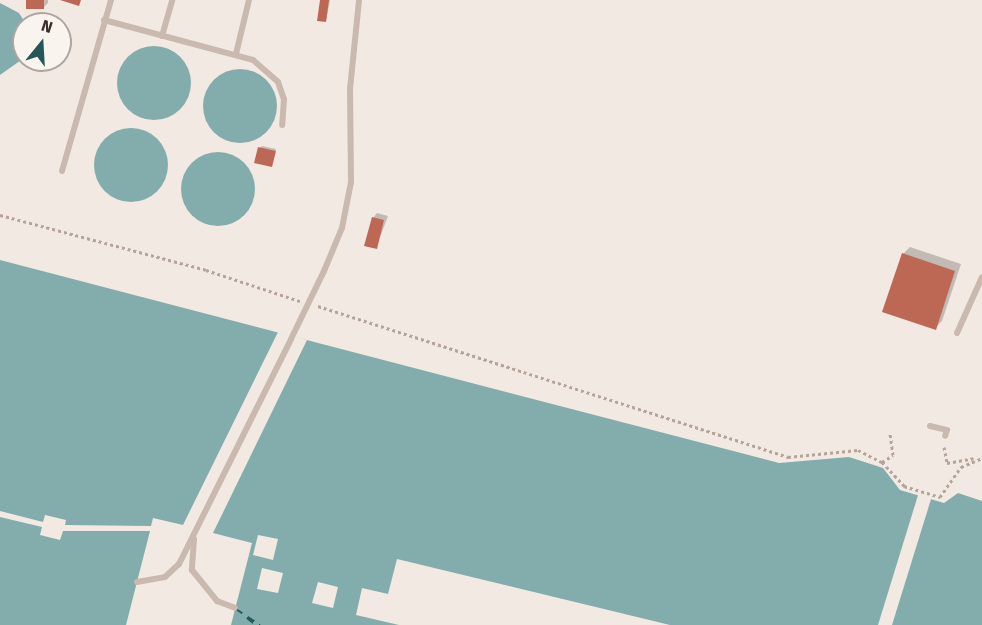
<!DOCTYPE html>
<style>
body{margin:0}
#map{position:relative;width:982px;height:625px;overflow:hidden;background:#f2eae2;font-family:"Fira Sans",sans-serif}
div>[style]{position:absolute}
.water>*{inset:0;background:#83adac}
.round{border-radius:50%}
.pier>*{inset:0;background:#f2eae2}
.shadow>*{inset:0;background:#0003}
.ferry>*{height:1.5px;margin-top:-0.75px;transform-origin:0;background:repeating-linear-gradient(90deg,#245858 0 8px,transparent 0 14px)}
.building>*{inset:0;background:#bd6855}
.path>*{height:3px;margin-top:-1.5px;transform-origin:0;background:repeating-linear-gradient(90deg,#b6a399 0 3px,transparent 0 6px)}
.service>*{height:6px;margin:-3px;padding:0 3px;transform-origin:3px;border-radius:3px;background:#cab9ae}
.service-bridge>*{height:6px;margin:-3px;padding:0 3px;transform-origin:3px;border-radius:3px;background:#cab9ae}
span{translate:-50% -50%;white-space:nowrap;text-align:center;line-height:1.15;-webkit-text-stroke:6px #faf4ef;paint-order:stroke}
.north{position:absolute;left:12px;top:12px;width:60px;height:60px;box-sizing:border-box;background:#faf4ef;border:2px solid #ada5a1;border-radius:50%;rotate:18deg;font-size:16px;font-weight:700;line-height:24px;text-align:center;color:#392f2c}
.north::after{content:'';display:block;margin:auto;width:21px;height:27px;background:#245858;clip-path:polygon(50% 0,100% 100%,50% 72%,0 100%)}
</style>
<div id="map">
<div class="water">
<div style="clip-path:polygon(0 3px,19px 13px,26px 24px,24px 58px,0 75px)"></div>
<div class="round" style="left:117px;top:46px;width:74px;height:74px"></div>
<div class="round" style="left:203px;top:69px;width:74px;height:74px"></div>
<div class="round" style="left:94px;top:128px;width:74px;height:74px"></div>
<div class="round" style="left:181px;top:152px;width:74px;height:74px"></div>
<div style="clip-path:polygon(0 260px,779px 463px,849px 457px,883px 468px,900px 490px,944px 503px,958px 493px,982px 501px,982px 625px,0 625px)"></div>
</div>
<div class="pier">
<div style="clip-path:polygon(278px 332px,307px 340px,213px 533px,252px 543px,231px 625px,126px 625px,150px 531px,63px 531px,60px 540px,40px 535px,42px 527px,0 517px,0 511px,43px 522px,45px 515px,66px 520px,65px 525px,151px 526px,153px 518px,183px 525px)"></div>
<div style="clip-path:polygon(919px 492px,932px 496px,892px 625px,878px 625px)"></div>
<div style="clip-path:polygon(258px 535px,278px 539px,273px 560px,253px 555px)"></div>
<div style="clip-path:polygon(397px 559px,670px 625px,399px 625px,356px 615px,362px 588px,388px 594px)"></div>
<div style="clip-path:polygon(262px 568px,283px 573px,278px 593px,257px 589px)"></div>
<div style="clip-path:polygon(318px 582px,338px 587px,333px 608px,312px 603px)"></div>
</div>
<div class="shadow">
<div style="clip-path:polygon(28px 0,48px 0,48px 3px,44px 7px)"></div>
<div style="clip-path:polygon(321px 0,330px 0,326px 21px)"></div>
<div style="clip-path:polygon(262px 146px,276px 149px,271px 165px,260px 148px)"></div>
<div style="clip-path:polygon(377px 213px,388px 216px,376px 248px,373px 218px)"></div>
<div style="clip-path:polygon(910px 247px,961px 264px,942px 321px,935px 328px,903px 254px)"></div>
</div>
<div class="ferry">
<div style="left:236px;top:609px;width:29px;rotate:34deg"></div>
<div style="left:247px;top:618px;width:11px;rotate:38deg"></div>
</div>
<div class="building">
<div style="clip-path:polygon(26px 0,44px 0,44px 9px,26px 9px)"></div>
<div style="clip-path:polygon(60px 0,81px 0,79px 6px)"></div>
<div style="clip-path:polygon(320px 0,329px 0,326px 22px,317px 21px)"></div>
<div style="clip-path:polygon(258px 147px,276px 151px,272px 167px,254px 163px)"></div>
<div style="clip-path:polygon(372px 217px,384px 220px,377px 249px,364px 246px)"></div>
<div style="clip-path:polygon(902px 253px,955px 271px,936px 330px,882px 312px)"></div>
</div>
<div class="path">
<div style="left:0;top:215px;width:213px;rotate:14.9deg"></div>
<div style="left:206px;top:270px;width:99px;rotate:18.3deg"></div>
<div style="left:318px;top:306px;width:494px;rotate:17.8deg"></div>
<div style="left:788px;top:457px;width:70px;rotate:-5.7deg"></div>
<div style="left:858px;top:450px;width:27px;rotate:27deg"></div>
<div style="left:882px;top:462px;width:33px;rotate:47deg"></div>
<div style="left:904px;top:486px;width:38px;rotate:17deg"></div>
<div style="left:940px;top:497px;width:37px;rotate:-55deg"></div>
<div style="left:961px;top:467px;width:23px;rotate:-23deg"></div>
<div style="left:944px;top:447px;width:16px;rotate:79deg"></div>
<div style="left:947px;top:463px;width:27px;rotate:-10deg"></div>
<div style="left:882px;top:462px;width:13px;rotate:-32deg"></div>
<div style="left:893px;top:455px;width:21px;rotate:-98deg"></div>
</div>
<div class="service">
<div style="left:104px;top:20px;width:154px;rotate:15deg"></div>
<div style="left:253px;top:60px;width:33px;rotate:41deg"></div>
<div style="left:278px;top:82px;width:18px;rotate:71deg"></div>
<div style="left:284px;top:99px;width:26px;rotate:94deg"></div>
<div style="left:162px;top:36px;width:37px;rotate:-74deg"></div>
<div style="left:236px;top:54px;width:56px;rotate:-76.5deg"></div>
<div style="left:62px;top:171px;width:178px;rotate:-74deg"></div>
<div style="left:324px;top:271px;width:47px;rotate:-67.3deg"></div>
<div style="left:342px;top:228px;width:47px;rotate:-78.9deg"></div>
<div style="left:351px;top:182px;width:93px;rotate:-90.6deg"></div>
<div style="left:350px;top:89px;width:89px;rotate:-84.2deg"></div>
<div style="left:957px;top:333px;width:61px;rotate:-65.9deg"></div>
<div style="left:930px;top:426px;width:17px;rotate:13deg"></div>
<div style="left:947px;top:430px;width:6px;rotate:108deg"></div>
<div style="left:194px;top:539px;width:31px;rotate:94deg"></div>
<div style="left:192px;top:570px;width:40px;rotate:51deg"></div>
<div style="left:217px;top:601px;width:19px;rotate:21deg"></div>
<div style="left:137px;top:582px;width:28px;rotate:-10deg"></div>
<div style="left:165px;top:577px;width:19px;rotate:-43deg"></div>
<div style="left:179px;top:564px;width:251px;rotate:-63.5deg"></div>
</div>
<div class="service-bridge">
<div style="left:291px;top:339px;width:76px;rotate:-64.1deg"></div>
</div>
<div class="north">N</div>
</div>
